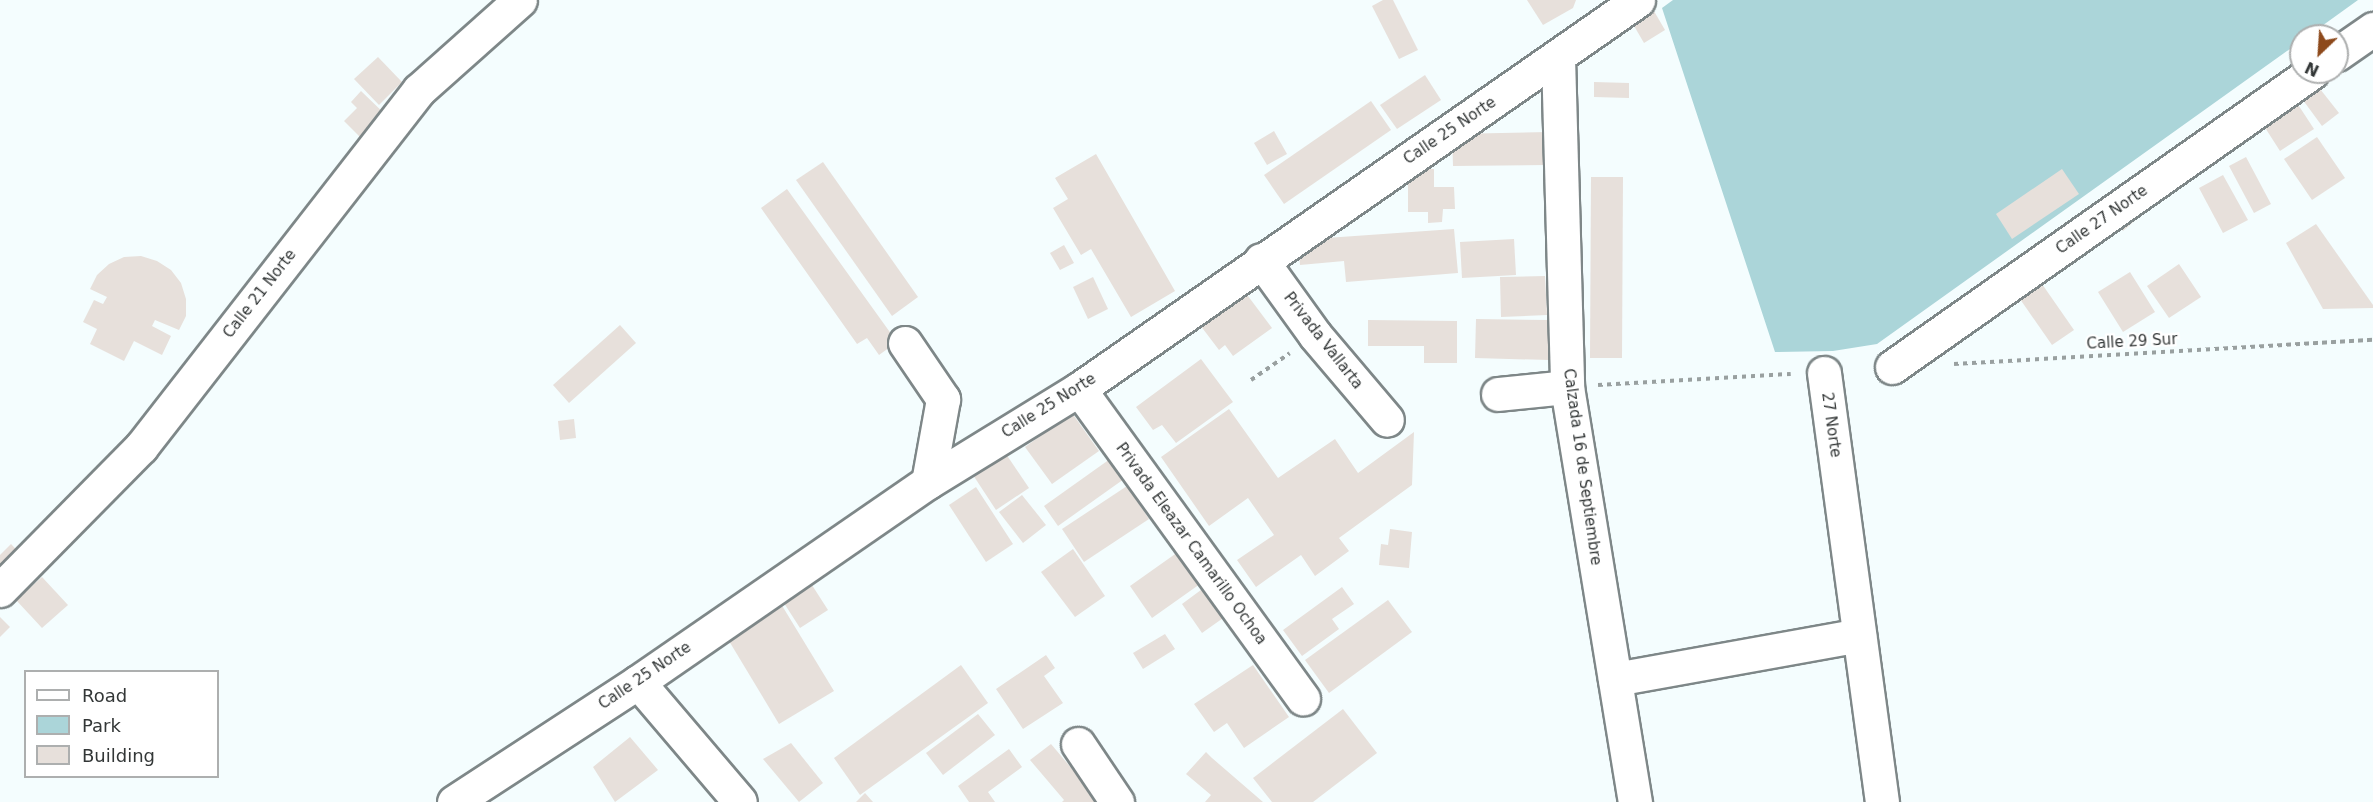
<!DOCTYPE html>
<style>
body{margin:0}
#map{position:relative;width:2373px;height:802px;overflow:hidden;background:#f4fdfe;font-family:"DejaVu Sans",sans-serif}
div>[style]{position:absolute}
.green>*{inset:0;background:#abd5d9}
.building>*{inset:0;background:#e7e0db}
.path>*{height:4px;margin-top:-2px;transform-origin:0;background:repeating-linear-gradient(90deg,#99a0a0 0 4.5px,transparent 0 9px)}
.roads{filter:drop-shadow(2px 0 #7e8788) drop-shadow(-2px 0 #7e8788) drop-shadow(0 2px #7e8788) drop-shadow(0 -2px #7e8788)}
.minor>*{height:33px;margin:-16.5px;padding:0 16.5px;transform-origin:16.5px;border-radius:16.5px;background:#fff}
span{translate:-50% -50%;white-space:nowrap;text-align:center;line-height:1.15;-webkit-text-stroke:4.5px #fff;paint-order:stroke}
.street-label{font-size:15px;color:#333737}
.legend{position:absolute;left:24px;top:670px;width:195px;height:108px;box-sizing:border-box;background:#fff;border:2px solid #adafaf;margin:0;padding:8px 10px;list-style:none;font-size:18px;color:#333737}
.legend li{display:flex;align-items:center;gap:12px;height:30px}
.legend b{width:30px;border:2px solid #adafaf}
.north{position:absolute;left:2289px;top:24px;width:60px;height:60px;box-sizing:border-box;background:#fff;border:2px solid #adafaf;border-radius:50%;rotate:205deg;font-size:16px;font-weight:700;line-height:24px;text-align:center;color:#333737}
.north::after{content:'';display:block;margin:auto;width:21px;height:27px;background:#8d491b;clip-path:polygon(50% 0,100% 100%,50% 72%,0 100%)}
</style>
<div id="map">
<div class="green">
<div style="clip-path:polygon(1673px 0,2358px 0,2308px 36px,2301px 36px,2301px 41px,1877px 344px,1833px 351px,1775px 352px,1662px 8px)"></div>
</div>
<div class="building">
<div style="clip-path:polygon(1383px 0,1393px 0,1418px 50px,1399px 59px,1372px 6px)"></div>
<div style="clip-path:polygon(1527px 0,1576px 0,1573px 8px,1543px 25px)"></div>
<div style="clip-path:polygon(1651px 6px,1665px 30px,1644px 43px,1630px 19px)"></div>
<div style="clip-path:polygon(378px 57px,402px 82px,379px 105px,354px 79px)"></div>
<div style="clip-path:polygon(1425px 75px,1441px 100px,1397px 129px,1380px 105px)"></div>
<div style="clip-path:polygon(2313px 80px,2339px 113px,2322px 126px,2297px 92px)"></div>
<div style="clip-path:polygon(1594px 82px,1629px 83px,1629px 98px,1594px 97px)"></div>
<div style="clip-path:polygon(361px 91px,389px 118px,365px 142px,344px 121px,357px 108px,351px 102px)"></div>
<div style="clip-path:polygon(2295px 100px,2314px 129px,2280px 151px,2255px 112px)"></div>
<div style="clip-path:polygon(1371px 101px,1391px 130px,1284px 204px,1264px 175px)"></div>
<div style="clip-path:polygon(1274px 131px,1287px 154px,1267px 165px,1254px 143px)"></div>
<div style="clip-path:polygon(1548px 132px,1548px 165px,1453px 166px,1452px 134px)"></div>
<div style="clip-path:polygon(2317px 137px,2345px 178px,2312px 200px,2284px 159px)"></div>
<div style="clip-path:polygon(1096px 154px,1175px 291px,1131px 317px,1091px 249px,1081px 255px,1053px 208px,1068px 199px,1055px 178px)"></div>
<div style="clip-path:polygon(2246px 157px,2271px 204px,2254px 213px,2229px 166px)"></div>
<div style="clip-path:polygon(823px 162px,918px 297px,892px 316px,796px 180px)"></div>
<div style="clip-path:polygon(1408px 169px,1434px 169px,1434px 187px,1454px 187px,1455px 209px,1443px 209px,1442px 222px,1428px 223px,1428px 212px,1408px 212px)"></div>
<div style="clip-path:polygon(2062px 169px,2079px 194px,2012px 239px,1996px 214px)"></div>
<div style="clip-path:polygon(2223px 175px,2248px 220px,2223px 233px,2199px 188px)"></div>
<div style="clip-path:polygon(1591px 177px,1623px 177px,1622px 358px,1590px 358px)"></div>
<div style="clip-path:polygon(787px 189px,897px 342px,879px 355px,867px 338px,857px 344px,761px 208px)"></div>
<div style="clip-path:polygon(2128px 206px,2138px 218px,2123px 231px,2113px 217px)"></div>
<div style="clip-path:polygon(2316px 224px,2373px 305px,2373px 308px,2323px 309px,2286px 243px)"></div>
<div style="clip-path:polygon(1454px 229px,1458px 273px,1346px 282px,1344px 261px,1300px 265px,1298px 240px)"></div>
<div style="clip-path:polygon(1514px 239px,1516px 275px,1462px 278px,1460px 242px)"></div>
<div style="clip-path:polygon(1064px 245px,1074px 263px,1060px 270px,1050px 253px)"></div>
<div style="clip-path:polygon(141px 256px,157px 261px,171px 270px,181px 283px,186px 299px,186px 316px,179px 330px,155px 320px,152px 326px,171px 336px,162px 355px,134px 341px,124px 361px,90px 344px,97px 329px,83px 322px,94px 300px,103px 304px,107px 297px,90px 289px,97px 275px,109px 264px,124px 257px)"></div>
<div style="clip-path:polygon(2179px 264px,2201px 297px,2169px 318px,2147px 286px)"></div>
<div style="clip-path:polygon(2130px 272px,2155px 312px,2123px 332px,2098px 292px)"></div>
<div style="clip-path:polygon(1545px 276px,1547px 315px,1501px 317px,1500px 277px)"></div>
<div style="clip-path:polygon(1093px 277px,1108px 309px,1088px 319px,1073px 287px)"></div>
<div style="clip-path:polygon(2042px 284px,2074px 330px,2052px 345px,2020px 299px)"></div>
<div style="clip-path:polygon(1245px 292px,1272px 328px,1233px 356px,1225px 345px,1219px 350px,1200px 325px)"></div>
<div style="clip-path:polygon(1476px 319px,1550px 320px,1549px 360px,1475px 358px)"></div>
<div style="clip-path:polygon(1368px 320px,1457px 321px,1457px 363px,1424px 363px,1424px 346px,1368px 346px)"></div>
<div style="clip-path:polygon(620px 325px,636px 343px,569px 403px,553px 385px)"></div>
<div style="clip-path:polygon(1201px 359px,1233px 402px,1176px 443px,1162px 425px,1153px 430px,1136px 407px)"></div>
<div style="clip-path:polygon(1229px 409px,1278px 478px,1335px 439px,1358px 473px,1414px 432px,1412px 485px,1339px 538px,1349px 551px,1315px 576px,1301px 555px,1256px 587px,1237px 560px,1274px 535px,1248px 498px,1209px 526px,1161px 457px)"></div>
<div style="clip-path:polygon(1072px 413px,1099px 451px,1052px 484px,1025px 447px)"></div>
<div style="clip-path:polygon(574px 419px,576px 438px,560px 440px,558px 421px)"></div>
<div style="clip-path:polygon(1006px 454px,1029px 488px,996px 510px,973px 475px)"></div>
<div style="clip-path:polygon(1110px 459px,1124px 479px,1058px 526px,1044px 506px)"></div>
<div style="clip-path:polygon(1127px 486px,1149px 519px,1084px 562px,1062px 529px)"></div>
<div style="clip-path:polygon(976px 487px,1013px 544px,986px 562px,949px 505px)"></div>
<div style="clip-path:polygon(1022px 495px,1046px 525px,1023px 543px,999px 512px)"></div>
<div style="clip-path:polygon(1390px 529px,1412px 532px,1409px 568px,1379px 565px,1381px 544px,1388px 545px)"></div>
<div style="clip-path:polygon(11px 544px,27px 561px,0 573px,0 555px)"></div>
<div style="clip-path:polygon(1073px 549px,1105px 596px,1075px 617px,1041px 572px)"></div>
<div style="clip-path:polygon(1178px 552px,1200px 584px,1152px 618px,1130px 586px)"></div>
<div style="clip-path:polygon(42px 577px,68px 605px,42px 628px,16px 600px)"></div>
<div style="clip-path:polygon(810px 582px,828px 610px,800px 628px,782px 600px)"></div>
<div style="clip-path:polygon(1205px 587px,1226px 616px,1202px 633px,1182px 604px)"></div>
<div style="clip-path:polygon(1342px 587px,1354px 604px,1332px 619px,1339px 629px,1302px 656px,1283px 630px)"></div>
<div style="clip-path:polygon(778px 599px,834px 691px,779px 724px,723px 631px)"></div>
<div style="clip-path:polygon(1388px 600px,1412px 632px,1329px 693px,1305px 660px)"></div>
<div style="clip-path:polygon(0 617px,10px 627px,0 637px)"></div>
<div style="clip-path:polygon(1165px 634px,1175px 649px,1143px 669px,1133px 653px)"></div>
<div style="clip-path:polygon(1046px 655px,1055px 668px,1044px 676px,1063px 703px,1023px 729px,996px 689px)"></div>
<div style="clip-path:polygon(961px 665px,988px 703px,860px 795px,834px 758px)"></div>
<div style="clip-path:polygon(1253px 665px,1289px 717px,1244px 748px,1227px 723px,1214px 732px,1194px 704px)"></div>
<div style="clip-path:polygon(1343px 709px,1377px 753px,1313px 802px,1272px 802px,1253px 778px)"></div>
<div style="clip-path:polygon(978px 714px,995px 735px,943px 775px,926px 753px)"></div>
<div style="clip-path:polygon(630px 737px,658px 770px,615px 802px,593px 767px)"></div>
<div style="clip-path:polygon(791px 743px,823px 783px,799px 802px,763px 759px)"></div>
<div style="clip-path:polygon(1051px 744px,1100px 802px,1062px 802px,1064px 800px,1030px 760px)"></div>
<div style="clip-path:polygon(1009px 749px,1022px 767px,988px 792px,995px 802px,969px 802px,958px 786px)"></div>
<div style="clip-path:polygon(1206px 752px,1212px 758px,1263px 802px,1205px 802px,1211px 795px,1186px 774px)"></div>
<div style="clip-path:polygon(865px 793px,873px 802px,856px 802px)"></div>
</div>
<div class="path">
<div style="left:1954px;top:364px;width:420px;rotate:-3.3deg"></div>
<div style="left:1251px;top:380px;width:47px;rotate:-34.7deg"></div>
<div style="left:1598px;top:385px;width:193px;rotate:-3.3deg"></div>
</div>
<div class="roads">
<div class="minor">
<div style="left:2337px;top:54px;width:44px;rotate:-34.8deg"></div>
<div style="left:1558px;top:57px;width:330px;rotate:88.4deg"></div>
<div style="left:1567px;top:387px;width:421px;rotate:80.7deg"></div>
<div style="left:1261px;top:260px;width:92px;rotate:54.2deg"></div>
<div style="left:1315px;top:335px;width:111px;rotate:49.7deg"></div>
<div style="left:905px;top:343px;width:68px;rotate:55.8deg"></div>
<div style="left:943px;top:399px;width:84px;rotate:100.2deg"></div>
<div style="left:1892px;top:367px;width:513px;rotate:-35.08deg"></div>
<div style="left:1824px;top:373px;width:433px;rotate:82.3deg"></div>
<div style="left:1079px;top:389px;width:382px;rotate:54.1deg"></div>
<div style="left:1498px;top:394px;width:69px;rotate:-5.8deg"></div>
<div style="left:0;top:590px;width:201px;rotate:-45.4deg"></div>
<div style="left:141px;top:447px;width:452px;rotate:-52.1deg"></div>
<div style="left:419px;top:90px;width:135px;rotate:-41.7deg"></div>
<div style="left:1615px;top:679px;width:248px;rotate:-10.2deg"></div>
<div style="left:638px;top:682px;width:157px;rotate:49.6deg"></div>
<div style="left:1078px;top:744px;width:70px;rotate:56.1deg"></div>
<div style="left:454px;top:802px;width:220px;rotate:-33.1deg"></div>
<div style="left:638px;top:682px;width:352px;rotate:-34.6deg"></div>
<div style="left:928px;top:482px;width:177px;rotate:-31.6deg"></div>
<div style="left:1079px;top:389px;width:681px;rotate:-34.83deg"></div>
</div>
</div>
<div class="street-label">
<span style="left:1450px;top:131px;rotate:-34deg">Calle 25 Norte</span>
<span style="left:2102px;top:220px;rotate:-35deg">Calle 27 Norte</span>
<span style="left:260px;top:294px;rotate:-52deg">Calle 21 Norte</span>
<span style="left:1323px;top:341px;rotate:52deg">Privada Vallarta</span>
<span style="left:2132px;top:342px;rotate:-3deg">Calle 29 Sur</span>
<span style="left:1049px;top:406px;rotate:-32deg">Calle 25 Norte</span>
<span style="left:1831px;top:425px;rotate:82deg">27 Norte</span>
<span style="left:1582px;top:467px;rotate:82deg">Calzada 16 de Septiembre</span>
<span style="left:1191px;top:544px;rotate:54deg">Privada Eleazar Camarillo Ochoa</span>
<span style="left:645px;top:676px;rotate:-34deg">Calle 25 Norte</span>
</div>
<ul class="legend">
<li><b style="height:8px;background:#fff"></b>Road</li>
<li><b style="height:16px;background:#abd5d9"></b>Park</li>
<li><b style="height:16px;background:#e7e0db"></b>Building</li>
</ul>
<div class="north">N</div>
</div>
